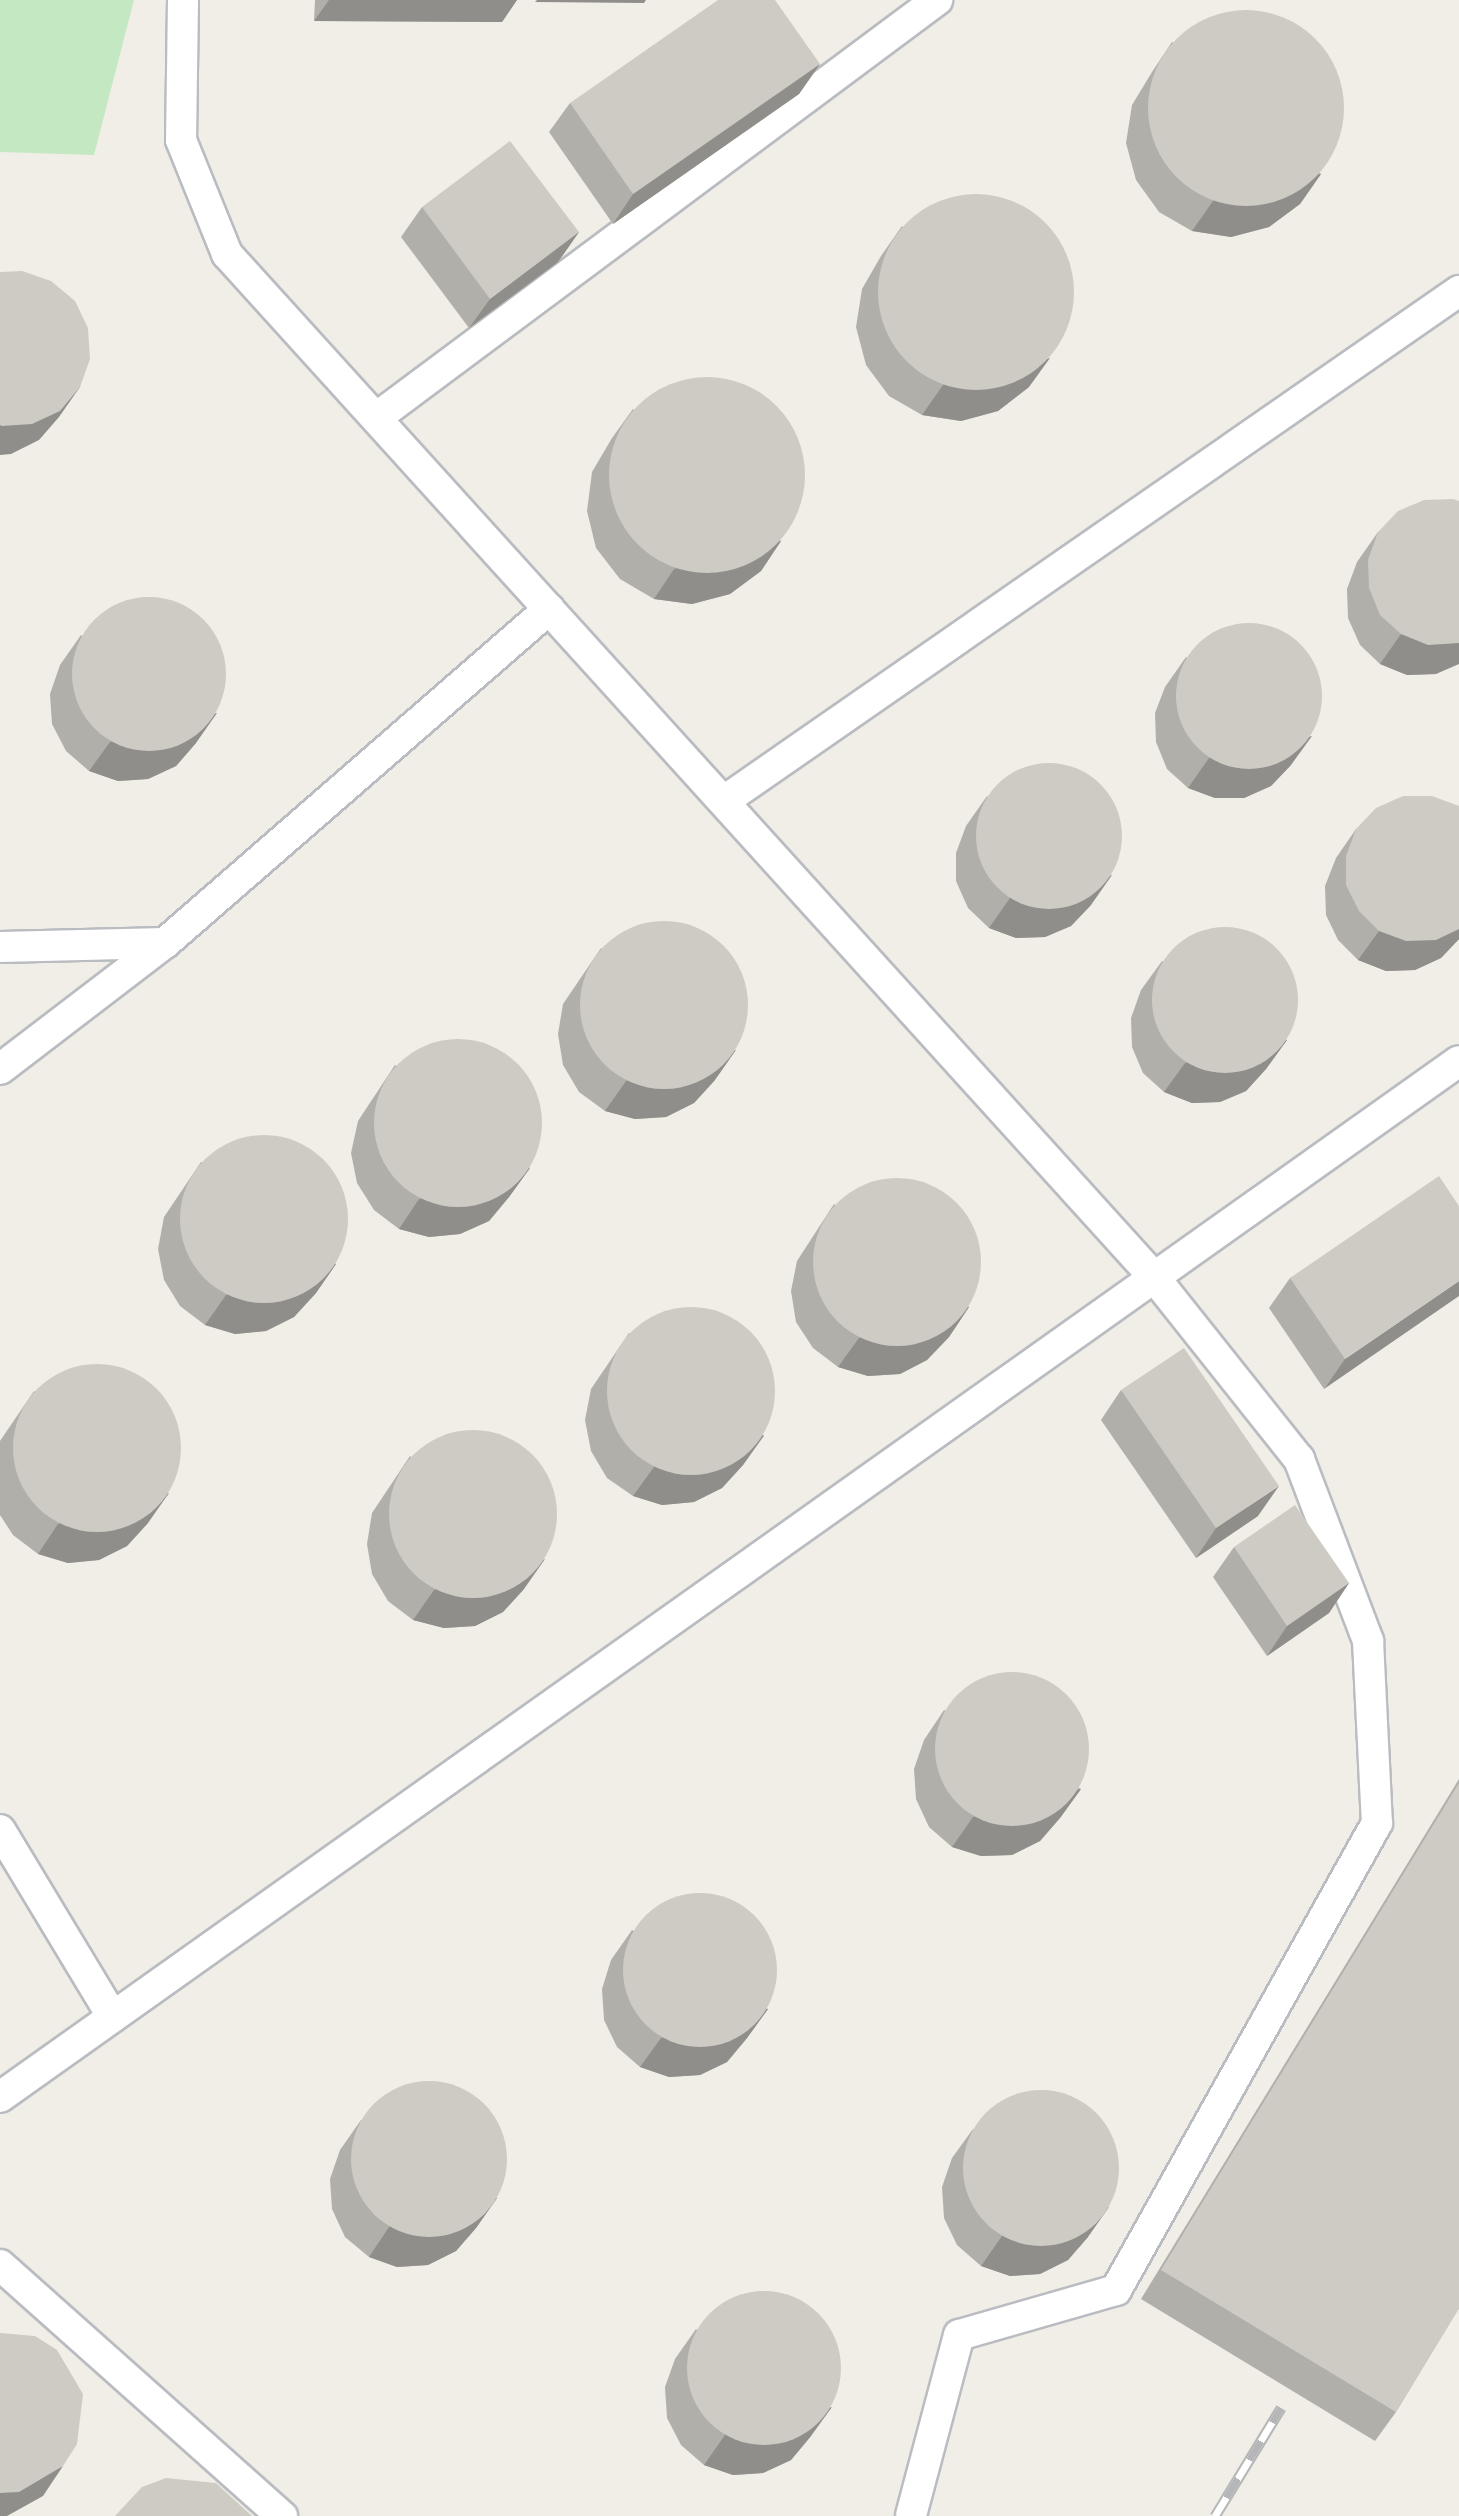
<!DOCTYPE html>
<style>
body{margin:0}
#map{position:relative;width:1459px;height:2516px;overflow:hidden;background:#f1eee7;font-family:"DejaVu Sans",sans-serif}
div>[style]{position:absolute}
.green>*{inset:0;background:#c4e9c2}
.roads{filter:drop-shadow(2px 0 #b9bcc0) drop-shadow(-2px 0 #b9bcc0) drop-shadow(0 2px #b9bcc0) drop-shadow(0 -2px #b9bcc0)}
.lane>*{height:30px;margin:-15px;padding:0 15px;transform-origin:15px;border-radius:15px;background:#fff}
.rail>*{height:11px;margin-top:-5.5px;transform-origin:0;background:repeating-linear-gradient(90deg,#fff 0 22px,#b5b6b7 0 44px);box-sizing:border-box;border-block:2px solid #b5b6b7}
.wall>*{inset:0;background:#b1afa9}
.shaded-wall>*{inset:0;background:#908e8a}
.building>*{inset:0;background:#cecbc5}
.round{border-radius:50%}
span{translate:-50% -50%;white-space:nowrap;text-align:center;line-height:1.15;-webkit-text-stroke:8px #fff;paint-order:stroke}
</style>
<div id="map">
<div class="green">
<div style="clip-path:polygon(0 0,134px 0,94px 155px,0 152px)"></div>
</div>
<div class="roads">
<div class="lane">
<div style="left:183px;top:0;width:140px;rotate:90.8deg"></div>
<div style="left:181px;top:140px;width:123px;rotate:68deg"></div>
<div style="left:227px;top:254px;width:1381px;rotate:47.82deg"></div>
<div style="left:1154px;top:1277px;width:233px;rotate:51.5deg"></div>
<div style="left:1299px;top:1459px;width:195px;rotate:69.2deg"></div>
<div style="left:1368px;top:1641px;width:182px;rotate:87.2deg"></div>
<div style="left:1377px;top:1823px;width:535px;rotate:119.2deg"></div>
<div style="left:1116px;top:2290px;width:163px;rotate:164deg"></div>
<div style="left:959px;top:2335px;width:187px;rotate:104.9deg"></div>
<div style="left:376px;top:418px;width:700px;rotate:-36.69deg"></div>
<div style="left:724px;top:801px;width:895px;rotate:-34.76deg"></div>
<div style="left:0;top:947px;width:165px;rotate:-1.4deg"></div>
<div style="left:0;top:1069px;width:208px;rotate:-37.4deg"></div>
<div style="left:165px;top:943px;width:509px;rotate:-41.02deg"></div>
<div style="left:0;top:1830px;width:218px;rotate:58.9deg"></div>
<div style="left:0;top:2097px;width:1789px;rotate:-35.38deg"></div>
<div style="left:0;top:2265px;width:378px;rotate:41.7deg"></div>
</div>
</div>
<div class="rail">
<div style="left:1215px;top:2516px;width:127px;rotate:-58.6deg"></div>
</div>
<div class="wall">
<div style="clip-path:polygon(315px 0,517px 0,502px 22px,314px 21px)"></div>
<div style="clip-path:polygon(1172px 42px,1321px 174px,1300px 204px,1269px 227px,1231px 237px,1192px 231px,1159px 212px,1136px 180px,1126px 143px,1132px 105px,1152px 72px)"></div>
<div style="clip-path:polygon(820px 64px,799px 94px,613px 224px,549px 132px,570px 103px)"></div>
<div style="clip-path:polygon(422px 207px,579px 232px,558px 262px,469px 328px,401px 237px)"></div>
<div style="clip-path:polygon(902px 226px,1029px 387px,998px 411px,961px 421px,922px 415px,889px 396px,866px 365px,856px 327px,862px 289px,881px 256px)"></div>
<div style="clip-path:polygon(633px 409px,781px 541px,761px 571px,730px 594px,692px 604px,654px 599px,620px 579px,596px 548px,587px 511px,592px 472px,612px 438px)"></div>
<div style="clip-path:polygon(1378px 532px,1436px 674px,1407px 675px,1380px 664px,1360px 645px,1348px 618px,1347px 589px,1357px 562px)"></div>
<div style="clip-path:polygon(81px 635px,196px 743px,176px 766px,148px 779px,118px 781px,89px 771px,66px 751px,52px 724px,50px 694px,60px 665px)"></div>
<div style="clip-path:polygon(1186px 657px,1291px 765px,1271px 786px,1244px 798px,1215px 798px,1188px 788px,1167px 769px,1156px 742px,1155px 713px,1165px 687px)"></div>
<div style="clip-path:polygon(987px 796px,1091px 905px,1071px 926px,1045px 937px,1016px 938px,989px 928px,968px 908px,956px 881px,956px 853px,966px 826px)"></div>
<div style="clip-path:polygon(1459px 806px,1459px 939px,1441px 958px,1415px 970px,1386px 971px,1358px 960px,1338px 940px,1326px 915px,1325px 886px,1336px 858px,1356px 829px)"></div>
<div style="clip-path:polygon(601px 948px,715px 1080px,694px 1103px,666px 1117px,635px 1119px,605px 1111px,579px 1092px,563px 1065px,558px 1034px,563px 1004px)"></div>
<div style="clip-path:polygon(1162px 961px,1287px 1040px,1266px 1069px,1246px 1091px,1220px 1102px,1192px 1103px,1164px 1092px,1143px 1073px,1132px 1047px,1131px 1018px,1141px 990px)"></div>
<div style="clip-path:polygon(395px 1065px,530px 1168px,509px 1197px,489px 1221px,460px 1234px,429px 1237px,399px 1229px,374px 1210px,357px 1183px,351px 1153px,358px 1121px)"></div>
<div style="clip-path:polygon(201px 1162px,336px 1264px,316px 1293px,294px 1317px,266px 1331px,235px 1334px,205px 1325px,180px 1306px,164px 1280px,158px 1249px,164px 1217px)"></div>
<div style="clip-path:polygon(834px 1204px,969px 1307px,949px 1337px,927px 1360px,900px 1374px,868px 1376px,838px 1367px,813px 1348px,796px 1322px,791px 1291px,797px 1261px)"></div>
<div style="clip-path:polygon(1459px 1206px,1324px 1389px,1269px 1308px,1290px 1278px)"></div>
<div style="clip-path:polygon(629px 1333px,764px 1436px,743px 1465px,722px 1488px,694px 1502px,662px 1505px,633px 1496px,607px 1478px,591px 1451px,585px 1420px,591px 1389px)"></div>
<div style="clip-path:polygon(1121px 1390px,1258px 1516px,1196px 1558px,1101px 1420px)"></div>
<div style="clip-path:polygon(34px 1391px,148px 1523px,127px 1546px,99px 1560px,68px 1563px,38px 1554px,13px 1535px,0 1515px,0 1441px)"></div>
<div style="clip-path:polygon(410px 1456px,524px 1589px,503px 1612px,475px 1626px,444px 1628px,413px 1620px,388px 1601px,372px 1574px,367px 1544px,372px 1513px)"></div>
<div style="clip-path:polygon(1234px 1547px,1349px 1583px,1329px 1613px,1267px 1656px,1213px 1577px)"></div>
<div style="clip-path:polygon(944px 1710px,1081px 1789px,1060px 1818px,1040px 1841px,1012px 1855px,981px 1856px,952px 1847px,929px 1827px,916px 1799px,914px 1769px,924px 1740px)"></div>
<div style="clip-path:polygon(1459px 1779px,1459px 2308px,1396px 2412px,1375px 2441px,1141px 2299px)"></div>
<div style="clip-path:polygon(632px 1930px,768px 2009px,747px 2038px,727px 2062px,700px 2075px,669px 2077px,640px 2067px,617px 2047px,604px 2020px,602px 1989px,611px 1960px)"></div>
<div style="clip-path:polygon(361px 2120px,497px 2198px,476px 2228px,456px 2251px,428px 2265px,397px 2267px,369px 2257px,345px 2237px,332px 2209px,330px 2179px,340px 2150px)"></div>
<div style="clip-path:polygon(973px 2129px,1088px 2237px,1068px 2260px,1040px 2274px,1010px 2276px,981px 2266px,957px 2245px,944px 2218px,942px 2187px,952px 2158px)"></div>
<div style="clip-path:polygon(696px 2329px,811px 2436px,791px 2460px,763px 2473px,733px 2475px,704px 2465px,681px 2445px,667px 2418px,665px 2387px,675px 2359px)"></div>
</div>
<div class="shaded-wall">
<div style="clip-path:polygon(329px 0,517px 0,502px 22px,314px 21px)"></div>
<div style="clip-path:polygon(537px 0,646px 0,644px 3px,535px 2px)"></div>
<div style="clip-path:polygon(820px 64px,799px 94px,613px 224px,633px 194px)"></div>
<div style="clip-path:polygon(1321px 174px,1300px 204px,1269px 227px,1231px 237px,1192px 231px,1213px 201px)"></div>
<div style="clip-path:polygon(579px 232px,558px 262px,469px 328px,490px 299px)"></div>
<div style="clip-path:polygon(1050px 358px,1029px 387px,998px 411px,961px 421px,922px 415px,943px 385px)"></div>
<div style="clip-path:polygon(80px 387px,59px 417px,39px 440px,11px 454px,0 455px,0 425px)"></div>
<div style="clip-path:polygon(781px 541px,761px 571px,730px 594px,692px 604px,654px 599px,674px 569px)"></div>
<div style="clip-path:polygon(1401px 634px,1459px 643px,1459px 664px,1436px 674px,1407px 675px,1380px 664px)"></div>
<div style="clip-path:polygon(217px 713px,196px 743px,176px 766px,148px 779px,118px 781px,89px 771px,110px 742px)"></div>
<div style="clip-path:polygon(1312px 736px,1291px 765px,1271px 786px,1244px 798px,1215px 798px,1188px 788px,1209px 758px)"></div>
<div style="clip-path:polygon(1112px 875px,1091px 905px,1071px 926px,1045px 937px,1016px 938px,989px 928px,1010px 898px)"></div>
<div style="clip-path:polygon(1459px 929px,1459px 939px,1441px 958px,1415px 970px,1386px 971px,1358px 960px,1379px 931px)"></div>
<div style="clip-path:polygon(1287px 1040px,1266px 1069px,1246px 1091px,1220px 1102px,1192px 1103px,1164px 1092px,1185px 1063px)"></div>
<div style="clip-path:polygon(736px 1050px,715px 1080px,694px 1103px,666px 1117px,635px 1119px,605px 1111px,626px 1081px)"></div>
<div style="clip-path:polygon(530px 1168px,509px 1197px,489px 1221px,460px 1234px,429px 1237px,399px 1229px,419px 1199px)"></div>
<div style="clip-path:polygon(336px 1264px,316px 1293px,294px 1317px,266px 1331px,235px 1334px,205px 1325px,226px 1295px)"></div>
<div style="clip-path:polygon(1459px 1281px,1459px 1296px,1324px 1389px,1345px 1359px)"></div>
<div style="clip-path:polygon(969px 1307px,949px 1337px,927px 1360px,900px 1374px,868px 1376px,838px 1367px,859px 1338px)"></div>
<div style="clip-path:polygon(764px 1435px,743px 1465px,722px 1488px,694px 1502px,662px 1505px,633px 1496px,654px 1467px)"></div>
<div style="clip-path:polygon(1279px 1486px,1258px 1516px,1196px 1558px,1216px 1528px)"></div>
<div style="clip-path:polygon(169px 1493px,148px 1523px,127px 1546px,99px 1560px,68px 1563px,38px 1554px,58px 1524px)"></div>
<div style="clip-path:polygon(545px 1559px,524px 1589px,503px 1612px,475px 1626px,444px 1628px,413px 1620px,434px 1590px)"></div>
<div style="clip-path:polygon(1349px 1583px,1329px 1613px,1267px 1656px,1287px 1626px)"></div>
<div style="clip-path:polygon(1081px 1789px,1060px 1818px,1040px 1841px,1012px 1855px,981px 1856px,952px 1847px,973px 1817px)"></div>
<div style="clip-path:polygon(768px 2009px,747px 2038px,727px 2062px,700px 2075px,669px 2077px,640px 2067px,661px 2038px)"></div>
<div style="clip-path:polygon(497px 2198px,476px 2228px,456px 2251px,428px 2265px,397px 2267px,369px 2257px,389px 2227px)"></div>
<div style="clip-path:polygon(1109px 2207px,1088px 2237px,1068px 2260px,1040px 2274px,1010px 2276px,981px 2266px,1002px 2236px)"></div>
<div style="clip-path:polygon(832px 2407px,811px 2436px,791px 2460px,763px 2473px,733px 2475px,704px 2465px,725px 2435px)"></div>
<div style="clip-path:polygon(63px 2466px,43px 2496px,7px 2516px,0 2516px,0 2493px)"></div>
</div>
<div class="building">
<div style="clip-path:polygon(718px 0,775px 0,820px 64px,633px 194px,570px 103px)"></div>
<div class="round" style="left:1148px;top:10px;width:196px;height:196px"></div>
<div style="clip-path:polygon(510px 141px,579px 232px,490px 299px,422px 207px)"></div>
<div class="round" style="left:878px;top:194px;width:196px;height:196px"></div>
<div style="clip-path:polygon(22px 271px,51px 281px,75px 301px,88px 328px,90px 359px,80px 387px,60px 411px,32px 424px,2px 426px,0 425px,0 272px)"></div>
<div class="round" style="left:609px;top:377px;width:196px;height:196px"></div>
<div style="clip-path:polygon(1453px 499px,1459px 501px,1459px 643px,1428px 645px,1401px 634px,1380px 615px,1369px 588px,1368px 560px,1378px 532px,1398px 511px,1424px 500px)"></div>
<div class="round" style="left:72px;top:597px;width:154px;height:154px"></div>
<div class="round" style="left:1176px;top:623px;width:146px;height:146px"></div>
<div class="round" style="left:976px;top:763px;width:146px;height:146px"></div>
<div style="clip-path:polygon(1403px 796px,1432px 796px,1459px 806px,1459px 929px,1436px 940px,1406px 941px,1379px 931px,1359px 911px,1346px 885px,1346px 856px,1356px 829px,1376px 808px)"></div>
<div class="round" style="left:580px;top:921px;width:168px;height:168px"></div>
<div class="round" style="left:1152px;top:927px;width:146px;height:146px"></div>
<div class="round" style="left:374px;top:1039px;width:168px;height:168px"></div>
<div class="round" style="left:180px;top:1135px;width:168px;height:168px"></div>
<div style="clip-path:polygon(1439px 1176px,1459px 1206px,1459px 1281px,1345px 1359px,1290px 1278px)"></div>
<div class="round" style="left:813px;top:1178px;width:168px;height:168px"></div>
<div class="round" style="left:607px;top:1307px;width:168px;height:168px"></div>
<div style="clip-path:polygon(1184px 1348px,1279px 1486px,1216px 1528px,1121px 1390px)"></div>
<div class="round" style="left:13px;top:1364px;width:168px;height:168px"></div>
<div class="round" style="left:389px;top:1430px;width:168px;height:168px"></div>
<div style="clip-path:polygon(1295px 1505px,1349px 1583px,1287px 1626px,1234px 1547px)"></div>
<div class="round" style="left:935px;top:1672px;width:154px;height:154px"></div>
<div style="clip-path:polygon(1459px 1783px,1459px 2308px,1396px 2412px,1161px 2270px)"></div>
<div class="round" style="left:623px;top:1893px;width:154px;height:154px"></div>
<div class="round" style="left:351px;top:2081px;width:156px;height:156px"></div>
<div class="round" style="left:963px;top:2090px;width:156px;height:156px"></div>
<div class="round" style="left:687px;top:2291px;width:154px;height:154px"></div>
<div style="clip-path:polygon(0 2333px,35px 2336px,57px 2350px,83px 2394px,77px 2444px,63px 2466px,19px 2492px,0 2493px)"></div>
<div style="clip-path:polygon(166px 2478px,216px 2483px,252px 2516px,115px 2516px,142px 2487px)"></div>
</div>
</div>
